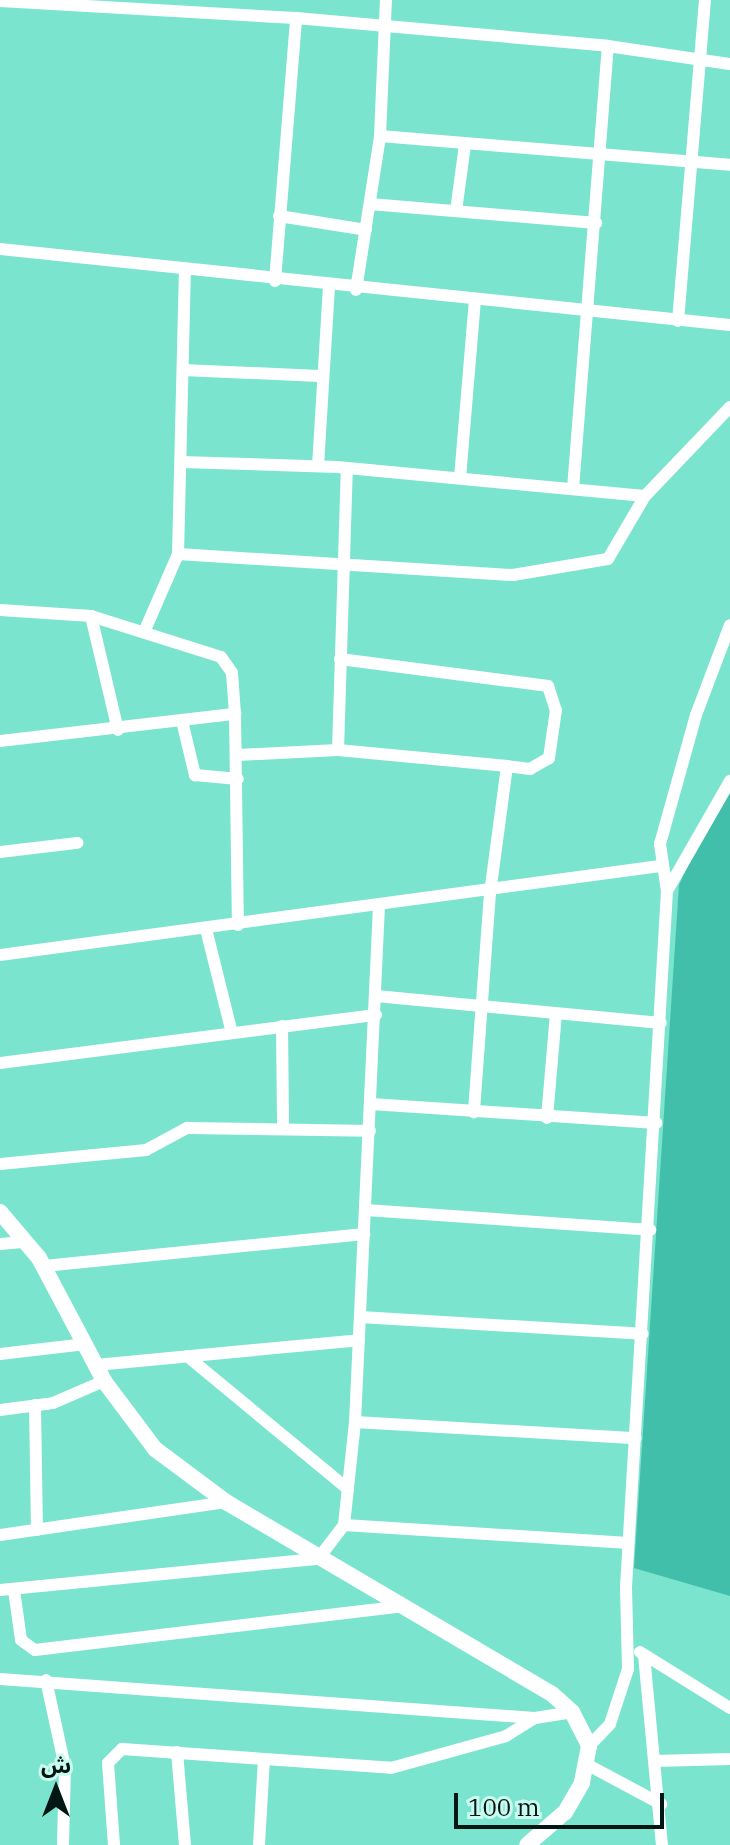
<!DOCTYPE html>
<meta charset="utf-8">
<style>
body{margin:0}
#map{position:relative;width:730px;height:1845px;overflow:hidden;background:#7ae4cf;font-family:"IBM Plex Serif","Noto Sans Arabic",serif}
div>[style]{position:absolute}
.green>*{inset:0;background:#41bfaa}
.minor>*{height:12px;margin:-6px;padding:0 6px;transform-origin:6px;border-radius:6px;background:#fff}
.tertiary>*{height:16px;margin:-8px;padding:0 8px;transform-origin:8px;border-radius:8px;background:#fff}
span{translate:-50% -50%;white-space:nowrap;text-align:center;line-height:1.15;-webkit-text-stroke:6px #cafaef;paint-order:stroke}
.north{position:absolute;left:16px;top:1749px;width:80px;height:80px;-webkit-text-stroke:6px #cafaef;paint-order:stroke;rotate:0deg;font-size:22px;font-weight:700;line-height:32px;text-align:center;color:#011713}
.north::after{content:'';display:block;margin:auto;width:28px;height:36px;background:#011713;clip-path:polygon(50% 0,100% 100%,50% 72%,0 100%)}
.scale{position:absolute;left:454px;top:1793px;width:210px;height:36px;box-sizing:border-box;border:4px solid #011713;border-top:0;padding-left:10px;font-size:24px;line-height:28px;white-space:nowrap;color:#011713;-webkit-text-stroke:6px #cafaef;paint-order:stroke}
</style>
<div id="map">
<div class="green">
<div style="clip-path:polygon(730px 776px,730px 1596px,634px 1568px,679px 885px)"></div>
</div>
<div class="minor">
<div style="left:0;top:1px;width:296px;rotate:3.3deg"></div>
<div style="left:296px;top:18px;width:313px;rotate:5.1deg"></div>
<div style="left:608px;top:46px;width:123px;rotate:8.4deg"></div>
<div style="left:380px;top:136px;width:351px;rotate:4.7deg"></div>
<div style="left:370px;top:204px;width:227px;rotate:4.8deg"></div>
<div style="left:456px;top:211px;width:68px;rotate:-82.3deg"></div>
<div style="left:279px;top:216px;width:88px;rotate:9.1deg"></div>
<div style="left:0;top:249px;width:734px;rotate:5.94deg"></div>
<div style="left:275px;top:281px;width:264px;rotate:-85.4deg"></div>
<div style="left:356px;top:290px;width:156px;rotate:-81.1deg"></div>
<div style="left:380px;top:136px;width:136px;rotate:-87.5deg"></div>
<div style="left:678px;top:321px;width:322px;rotate:-85.2deg"></div>
<div style="left:183px;top:370px;width:136px;rotate:2.5deg"></div>
<div style="left:181px;top:462px;width:156px;rotate:1.8deg"></div>
<div style="left:337px;top:467px;width:309px;rotate:5.4deg"></div>
<div style="left:645px;top:496px;width:123px;rotate:-46.3deg"></div>
<div style="left:318px;top:466px;width:178px;rotate:-86.5deg"></div>
<div style="left:460px;top:478px;width:178px;rotate:-85.2deg"></div>
<div style="left:573px;top:489px;width:444px;rotate:-85.5deg"></div>
<div style="left:178px;top:554px;width:336px;rotate:3.6deg"></div>
<div style="left:513px;top:575px;width:96px;rotate:-9.6deg"></div>
<div style="left:608px;top:559px;width:73px;rotate:-59.6deg"></div>
<div style="left:0;top:610px;width:91px;rotate:3.8deg"></div>
<div style="left:91px;top:616px;width:117px;rotate:76.7deg"></div>
<div style="left:91px;top:616px;width:136px;rotate:17.5deg"></div>
<div style="left:221px;top:657px;width:19px;rotate:55deg"></div>
<div style="left:232px;top:673px;width:41px;rotate:85.8deg"></div>
<div style="left:145px;top:630px;width:83px;rotate:-66.5deg"></div>
<div style="left:178px;top:554px;width:282px;rotate:-88.6deg"></div>
<div style="left:340px;top:659px;width:210px;rotate:7.4deg"></div>
<div style="left:548px;top:686px;width:25px;rotate:72deg"></div>
<div style="left:556px;top:710px;width:49px;rotate:98.3deg"></div>
<div style="left:549px;top:758px;width:22px;rotate:150deg"></div>
<div style="left:530px;top:769px;width:23px;rotate:-173deg"></div>
<div style="left:182px;top:721px;width:56px;rotate:76.5deg"></div>
<div style="left:195px;top:775px;width:43px;rotate:5.3deg"></div>
<div style="left:0;top:741px;width:237px;rotate:-6.6deg"></div>
<div style="left:235px;top:714px;width:211px;rotate:89.2deg"></div>
<div style="left:338px;top:750px;width:170px;rotate:5.4deg"></div>
<div style="left:507px;top:766px;width:128px;rotate:97.6deg"></div>
<div style="left:490px;top:893px;width:220px;rotate:94.2deg"></div>
<div style="left:238px;top:755px;width:100px;rotate:-2.9deg"></div>
<div style="left:338px;top:750px;width:282px;rotate:-88.2deg"></div>
<div style="left:0;top:852px;width:78px;rotate:-6.7deg"></div>
<div style="left:667px;top:891px;width:127px;rotate:-60.2deg"></div>
<div style="left:206px;top:929px;width:107px;rotate:76deg"></div>
<div style="left:0;top:955px;width:666px;rotate:-7.68deg"></div>
<div style="left:376px;top:996px;width:286px;rotate:5.4deg"></div>
<div style="left:282px;top:1026px;width:103px;rotate:89.4deg"></div>
<div style="left:0;top:1063px;width:379px;rotate:-7.3deg"></div>
<div style="left:371px;top:1104px;width:286px;rotate:3.8deg"></div>
<div style="left:547px;top:1118px;width:104px;rotate:-85.1deg"></div>
<div style="left:0;top:1164px;width:147px;rotate:-5.5deg"></div>
<div style="left:146px;top:1150px;width:47px;rotate:-28.2deg"></div>
<div style="left:187px;top:1128px;width:183px;rotate:0.9deg"></div>
<div style="left:366px;top:1210px;width:285px;rotate:4deg"></div>
<div style="left:0;top:1244px;width:25px;rotate:-5deg"></div>
<div style="left:44px;top:1266px;width:322px;rotate:-5.7deg"></div>
<div style="left:360px;top:1317px;width:283px;rotate:3.4deg"></div>
<div style="left:0;top:1354px;width:86px;rotate:-6.7deg"></div>
<div style="left:187px;top:1356px;width:209px;rotate:39.6deg"></div>
<div style="left:96px;top:1365px;width:264px;rotate:-5.4deg"></div>
<div style="left:35px;top:1405px;width:125px;rotate:89.1deg"></div>
<div style="left:0;top:1410px;width:53px;rotate:-7.5deg"></div>
<div style="left:53px;top:1403px;width:56px;rotate:-23.3deg"></div>
<div style="left:355px;top:1422px;width:281px;rotate:3.3deg"></div>
<div style="left:344px;top:1525px;width:285px;rotate:3.6deg"></div>
<div style="left:0;top:1535px;width:228px;rotate:-8.3deg"></div>
<div style="left:0;top:1590px;width:320px;rotate:-5.6deg"></div>
<div style="left:318px;top:1559px;width:43px;rotate:-52.6deg"></div>
<div style="left:344px;top:1525px;width:104px;rotate:-83.9deg"></div>
<div style="left:355px;top:1422px;width:517px;rotate:-87.34deg"></div>
<div style="left:14px;top:1590px;width:50px;rotate:82deg"></div>
<div style="left:21px;top:1640px;width:17px;rotate:36deg"></div>
<div style="left:35px;top:1650px;width:372px;rotate:-6.8deg"></div>
<div style="left:640px;top:1652px;width:106px;rotate:31.9deg"></div>
<div style="left:644px;top:1655px;width:191px;rotate:84.6deg"></div>
<div style="left:0;top:1679px;width:536px;rotate:4.17deg"></div>
<div style="left:535px;top:1718px;width:37px;rotate:-9deg"></div>
<div style="left:46px;top:1680px;width:89px;rotate:77.7deg"></div>
<div style="left:65px;top:1767px;width:78px;rotate:91.5deg"></div>
<div style="left:589px;top:1746px;width:30px;rotate:-46deg"></div>
<div style="left:610px;top:1724px;width:58px;rotate:-71.9deg"></div>
<div style="left:628px;top:1669px;width:82px;rotate:-91.4deg"></div>
<div style="left:626px;top:1587px;width:697px;rotate:-86.63deg"></div>
<div style="left:667px;top:891px;width:48px;rotate:-98.5deg"></div>
<div style="left:660px;top:844px;width:134px;rotate:-74.4deg"></div>
<div style="left:696px;top:715px;width:96px;rotate:-69.3deg"></div>
<div style="left:177px;top:1752px;width:93px;rotate:85.1deg"></div>
<div style="left:654px;top:1761px;width:76px;rotate:-1.5deg"></div>
<div style="left:588px;top:1765px;width:83px;rotate:28.1deg"></div>
<div style="left:114px;top:1845px;width:82px;rotate:-94.2deg"></div>
<div style="left:108px;top:1763px;width:20px;rotate:-45deg"></div>
<div style="left:122px;top:1749px;width:270px;rotate:4deg"></div>
<div style="left:391px;top:1768px;width:119px;rotate:-15.5deg"></div>
<div style="left:506px;top:1736px;width:34px;rotate:-32deg"></div>
<div style="left:259px;top:1845px;width:86px;rotate:-86.7deg"></div>
</div>
<div class="tertiary">
<div style="left:0;top:1212px;width:60px;rotate:49.7deg"></div>
<div style="left:39px;top:1258px;width:139px;rotate:62.1deg"></div>
<div style="left:104px;top:1381px;width:85px;rotate:53.1deg"></div>
<div style="left:155px;top:1449px;width:89px;rotate:36.7deg"></div>
<div style="left:226px;top:1502px;width:378px;rotate:30.5deg"></div>
<div style="left:552px;top:1694px;width:27px;rotate:42deg"></div>
<div style="left:572px;top:1712px;width:38px;rotate:63deg"></div>
<div style="left:589px;top:1746px;width:38px;rotate:101deg"></div>
<div style="left:582px;top:1783px;width:34px;rotate:120deg"></div>
<div style="left:565px;top:1812px;width:50px;rotate:139deg"></div>
</div>
<div class="north">ش</div>
<div class="scale">100 m</div>
</div>
